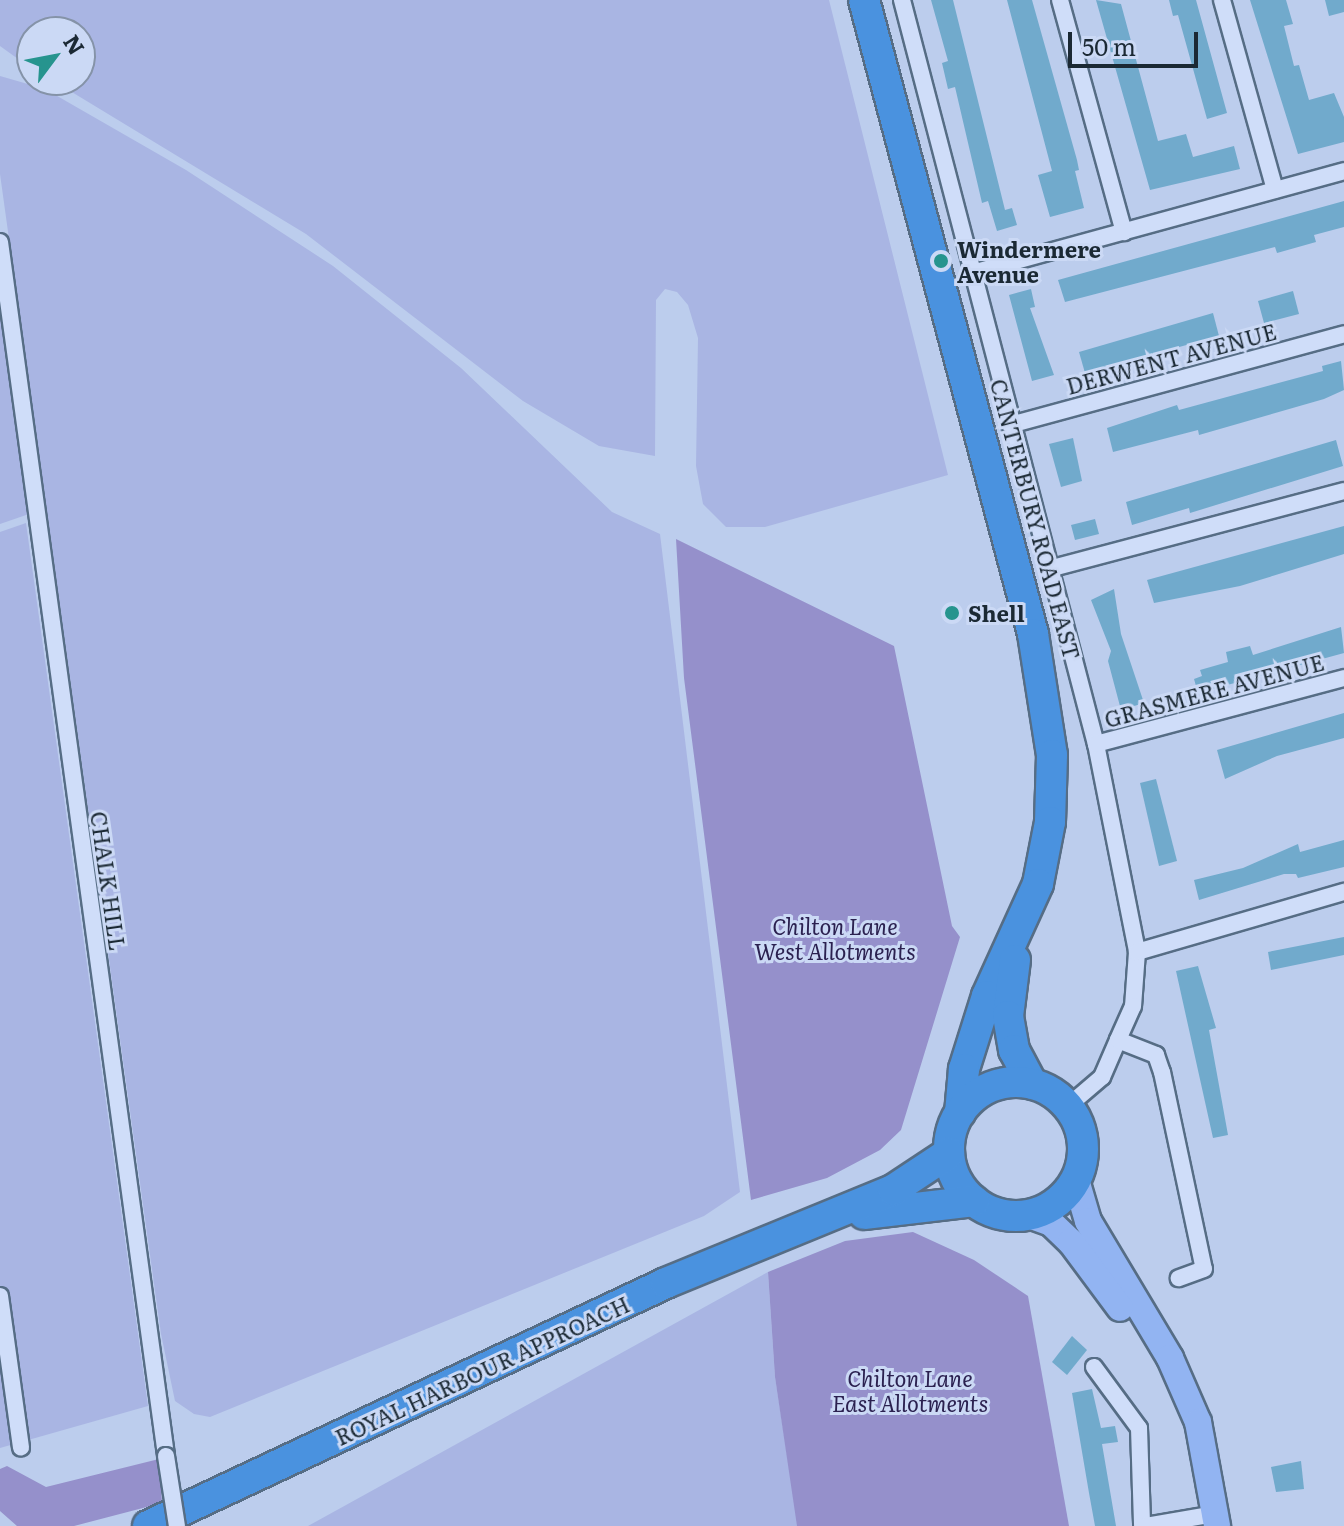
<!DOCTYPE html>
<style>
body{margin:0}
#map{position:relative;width:1344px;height:1526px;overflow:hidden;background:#bccded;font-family:Literata,serif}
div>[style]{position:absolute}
.farmland>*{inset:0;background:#a9b5e3}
.green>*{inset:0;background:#9590cb}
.building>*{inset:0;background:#71aacc}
.roads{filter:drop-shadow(2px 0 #566d85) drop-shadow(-2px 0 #566d85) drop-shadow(0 2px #566d85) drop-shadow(0 -2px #566d85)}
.street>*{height:16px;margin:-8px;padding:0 8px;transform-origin:8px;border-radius:8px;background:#cfddf9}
.primary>*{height:26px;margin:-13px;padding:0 13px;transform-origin:13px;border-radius:13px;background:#92b4f2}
.highway>*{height:30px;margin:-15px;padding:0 15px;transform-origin:15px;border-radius:15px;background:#4a92df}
.highway>.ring{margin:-15px;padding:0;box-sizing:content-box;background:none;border:30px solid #4a92df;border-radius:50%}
.bridges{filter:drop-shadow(2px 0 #566d85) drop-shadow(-2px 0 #566d85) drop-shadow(0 2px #566d85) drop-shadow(0 -2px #566d85)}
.street-bridge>*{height:16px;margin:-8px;padding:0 8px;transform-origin:8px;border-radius:8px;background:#cfddf9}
.dots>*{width:22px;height:22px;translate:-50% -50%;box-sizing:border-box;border:4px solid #cbd9f5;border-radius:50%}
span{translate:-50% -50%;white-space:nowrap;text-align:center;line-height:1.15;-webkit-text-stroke:6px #cbd9f5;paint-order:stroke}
.poi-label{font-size:22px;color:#1b2934;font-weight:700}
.left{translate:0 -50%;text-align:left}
.street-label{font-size:22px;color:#1b2934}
.park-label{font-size:22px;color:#2b2150;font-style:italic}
.north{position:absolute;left:16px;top:16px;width:80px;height:80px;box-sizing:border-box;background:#cbd9f5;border:2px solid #8593a8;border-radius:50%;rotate:58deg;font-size:22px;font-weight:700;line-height:32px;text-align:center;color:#1b2934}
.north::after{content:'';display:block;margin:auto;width:28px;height:36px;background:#26948e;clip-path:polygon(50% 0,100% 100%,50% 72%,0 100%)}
.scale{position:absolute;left:1068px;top:32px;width:130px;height:36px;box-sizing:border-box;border:4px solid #1b2934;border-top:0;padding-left:10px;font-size:24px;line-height:28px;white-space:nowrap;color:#1b2934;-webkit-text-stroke:6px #cbd9f5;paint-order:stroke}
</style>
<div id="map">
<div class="farmland">
<div style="clip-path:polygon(0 0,829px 0,948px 475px,765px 527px,726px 527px,703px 504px,696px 466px,698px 338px,688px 305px,677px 292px,665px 289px,656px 300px,655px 456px,599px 446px,523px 401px,306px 234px,52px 80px,80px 80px,80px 32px,32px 32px,32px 69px,0 46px)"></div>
<div style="clip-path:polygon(0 76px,45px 89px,186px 170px,333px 266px,461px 368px,612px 512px,660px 534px,740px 1192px,704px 1216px,210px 1417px,194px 1414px,175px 1401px,161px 1334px,0 174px)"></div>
<div style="clip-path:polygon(0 290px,29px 514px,0 524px)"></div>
<div style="clip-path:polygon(26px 523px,148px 1406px,0 1448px,0 532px)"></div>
<div style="clip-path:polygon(768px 1272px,775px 1377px,798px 1526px,308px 1526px)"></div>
</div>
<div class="green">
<div style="clip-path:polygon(676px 539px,894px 646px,952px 926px,960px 937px,901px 1130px,880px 1150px,827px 1178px,751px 1200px,684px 678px)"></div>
<div style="clip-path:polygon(913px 1232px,974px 1260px,1028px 1296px,1069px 1526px,797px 1526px,775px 1377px,768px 1272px,845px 1241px)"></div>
<div style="clip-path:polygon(159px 1459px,162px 1503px,74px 1526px,17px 1526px,0 1511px,0 1469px,7px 1466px,46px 1487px)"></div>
</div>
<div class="building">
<div style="clip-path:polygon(931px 0,953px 0,1005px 210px,1012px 208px,1017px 225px,997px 231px,988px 201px,982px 203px,955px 87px,948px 89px,942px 63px,948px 61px)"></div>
<div style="clip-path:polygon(1007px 0,1032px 0,1077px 160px,1079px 170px,1075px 171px,1084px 208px,1050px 217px,1038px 175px,1052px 171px)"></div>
<div style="clip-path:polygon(1096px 0,1121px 4px,1158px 141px,1186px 134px,1193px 157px,1234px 146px,1240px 169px,1150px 190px)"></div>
<div style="clip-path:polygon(1169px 0,1196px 0,1227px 113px,1207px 119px,1178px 15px,1173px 16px)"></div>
<div style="clip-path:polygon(1250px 0,1286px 0,1293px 24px,1284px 26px,1294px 66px,1299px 65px,1309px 100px,1334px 93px,1344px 117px,1344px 142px,1298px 154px)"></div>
<div style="clip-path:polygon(1325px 0,1344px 0,1344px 12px,1329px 16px)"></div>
<div style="clip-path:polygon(1344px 201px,1344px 227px,1314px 235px,1316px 242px,1277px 253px,1275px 247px,1065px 302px,1058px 280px)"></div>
<div style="clip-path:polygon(1031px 289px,1035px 307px,1030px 308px,1054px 375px,1032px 381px,1009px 295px)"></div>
<div style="clip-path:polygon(1293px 291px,1299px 314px,1264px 323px,1258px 301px)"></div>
<div style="clip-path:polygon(1213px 313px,1219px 336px,1085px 373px,1079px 352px)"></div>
<div style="clip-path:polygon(1341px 361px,1344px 390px,1324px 399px,1199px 435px,1198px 430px,1113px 452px,1107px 428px,1177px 405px,1179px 410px,1323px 371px,1322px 366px)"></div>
<div style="clip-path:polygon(1073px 438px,1082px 481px,1061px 487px,1049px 444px)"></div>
<div style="clip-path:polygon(1336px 440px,1343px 466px,1190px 513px,1189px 508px,1132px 525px,1126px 502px)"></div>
<div style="clip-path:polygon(1095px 519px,1099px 534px,1075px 540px,1071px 525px)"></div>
<div style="clip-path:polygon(1344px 526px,1344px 554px,1240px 586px,1154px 603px,1147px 580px)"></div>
<div style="clip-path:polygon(1114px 589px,1121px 634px,1144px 703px,1121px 710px,1108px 661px,1111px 651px,1091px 600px)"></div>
<div style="clip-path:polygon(1341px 627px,1344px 653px,1198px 693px,1194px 679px,1202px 676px,1200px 670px,1228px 662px,1226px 652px,1250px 646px,1253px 655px)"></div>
<div style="clip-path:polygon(1344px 713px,1344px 738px,1277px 756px,1225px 779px,1217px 750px)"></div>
<div style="clip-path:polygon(1156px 779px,1177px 861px,1159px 866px,1140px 783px)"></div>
<div style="clip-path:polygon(1344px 840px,1344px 867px,1298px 878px,1296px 874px,1284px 874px,1199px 900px,1194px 880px,1243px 868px,1298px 844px,1300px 852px)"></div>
<div style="clip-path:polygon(1344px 937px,1344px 955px,1271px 970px,1268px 952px)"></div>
<div style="clip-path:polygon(1198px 966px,1216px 1028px,1209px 1030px,1228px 1135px,1213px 1138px,1176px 971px)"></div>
<div style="clip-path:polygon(1072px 1336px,1087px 1350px,1067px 1375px,1052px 1362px)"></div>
<div style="clip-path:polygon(1092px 1389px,1101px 1428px,1115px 1426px,1118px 1442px,1102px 1444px,1116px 1526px,1095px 1526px,1089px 1493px,1072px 1393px)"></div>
<div style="clip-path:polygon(1301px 1461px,1304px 1489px,1276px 1492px,1271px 1467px)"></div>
</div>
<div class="roads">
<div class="street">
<div style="left:902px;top:0;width:769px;rotate:75.39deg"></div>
<div style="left:1096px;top:744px;width:212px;rotate:78.8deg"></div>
<div style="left:1137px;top:952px;width:54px;rotate:94.2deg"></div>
<div style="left:1133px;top:1006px;width:37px;rotate:114deg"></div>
<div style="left:1118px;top:1040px;width:40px;rotate:113.4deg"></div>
<div style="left:1102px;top:1077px;width:45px;rotate:139.5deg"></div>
<div style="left:1060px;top:0;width:241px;rotate:74.6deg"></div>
<div style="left:1222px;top:0;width:197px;rotate:74.4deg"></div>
<div style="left:0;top:242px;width:1225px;rotate:82.21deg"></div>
<div style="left:972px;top:273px;width:386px;rotate:-15.3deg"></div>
<div style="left:1010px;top:425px;width:346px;rotate:-15.2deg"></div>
<div style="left:1049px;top:569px;width:305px;rotate:-14.8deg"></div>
<div style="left:1096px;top:744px;width:257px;rotate:-14.9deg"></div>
<div style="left:1137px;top:952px;width:216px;rotate:-16.2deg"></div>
<div style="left:1118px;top:1040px;width:41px;rotate:21.5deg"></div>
<div style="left:1156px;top:1055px;width:18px;rotate:71deg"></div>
<div style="left:1162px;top:1072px;width:201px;rotate:78deg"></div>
<div style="left:1204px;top:1269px;width:27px;rotate:160deg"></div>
<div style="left:0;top:1296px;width:153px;rotate:82.1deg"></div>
<div style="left:1094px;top:1367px;width:76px;rotate:53.6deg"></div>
<div style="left:1139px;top:1428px;width:98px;rotate:88.2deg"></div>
<div style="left:1145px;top:1526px;width:71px;rotate:-9.7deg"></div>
</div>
<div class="primary">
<div style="left:1076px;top:1180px;width:43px;rotate:73.7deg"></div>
<div style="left:1088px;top:1221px;width:160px;rotate:59.1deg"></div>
<div style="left:1170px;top:1358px;width:70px;rotate:66.4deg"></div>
<div style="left:1198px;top:1422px;width:106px;rotate:79.6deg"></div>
<div style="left:1029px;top:1215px;width:23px;rotate:20deg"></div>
<div style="left:1051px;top:1223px;width:28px;rotate:44deg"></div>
<div style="left:1071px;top:1242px;width:82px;rotate:53.4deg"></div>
</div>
<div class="highway">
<div style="left:864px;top:0;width:656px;rotate:75.07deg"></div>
<div style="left:1033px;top:634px;width:122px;rotate:81.1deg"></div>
<div style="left:1052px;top:755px;width:67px;rotate:91.7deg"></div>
<div style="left:1050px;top:822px;width:63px;rotate:101deg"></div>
<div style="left:1038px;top:884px;width:123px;rotate:114.5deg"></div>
<div style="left:987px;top:996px;width:77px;rotate:107.5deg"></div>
<div style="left:964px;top:1069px;width:44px;rotate:95.2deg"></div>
<div style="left:1015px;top:960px;width:56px;rotate:97.1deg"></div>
<div style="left:1008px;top:1016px;width:35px;rotate:80deg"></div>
<div style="left:1014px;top:1050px;width:38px;rotate:62deg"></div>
<div class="ring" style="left:949px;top:1082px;width:104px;height:104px"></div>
<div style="left:864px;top:1214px;width:111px;rotate:-6.7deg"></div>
<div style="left:148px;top:1526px;width:572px;rotate:-25.13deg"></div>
<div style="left:666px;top:1283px;width:245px;rotate:-22.3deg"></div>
<div style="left:893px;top:1190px;width:67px;rotate:-33.5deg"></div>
</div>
</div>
<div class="bridges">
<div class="street-bridge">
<div style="left:166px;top:1456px;width:71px;rotate:81.1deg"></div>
</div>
</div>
<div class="dots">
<div style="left:941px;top:261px;background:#26948e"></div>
<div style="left:952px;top:613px;background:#26948e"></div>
</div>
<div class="poi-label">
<span class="left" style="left:957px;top:261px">Windermere<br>Avenue</span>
<span class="left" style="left:968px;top:613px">Shell</span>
</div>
<div class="street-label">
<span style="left:1171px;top:358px;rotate:-15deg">DERWENT AVENUE</span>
<span style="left:1036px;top:519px;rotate:75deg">CANTERBURY ROAD EAST</span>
<span style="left:1214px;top:690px;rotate:-15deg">GRASMERE AVENUE</span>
<span style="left:109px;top:881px;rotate:82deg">CHALK HILL</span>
<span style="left:482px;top:1370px;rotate:-25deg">ROYAL HARBOUR APPROACH</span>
</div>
<div class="park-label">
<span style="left:835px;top:938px">Chilton Lane<br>West Allotments</span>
<span style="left:910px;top:1390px">Chilton Lane<br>East Allotments</span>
</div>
<div class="north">N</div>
<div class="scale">50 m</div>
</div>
